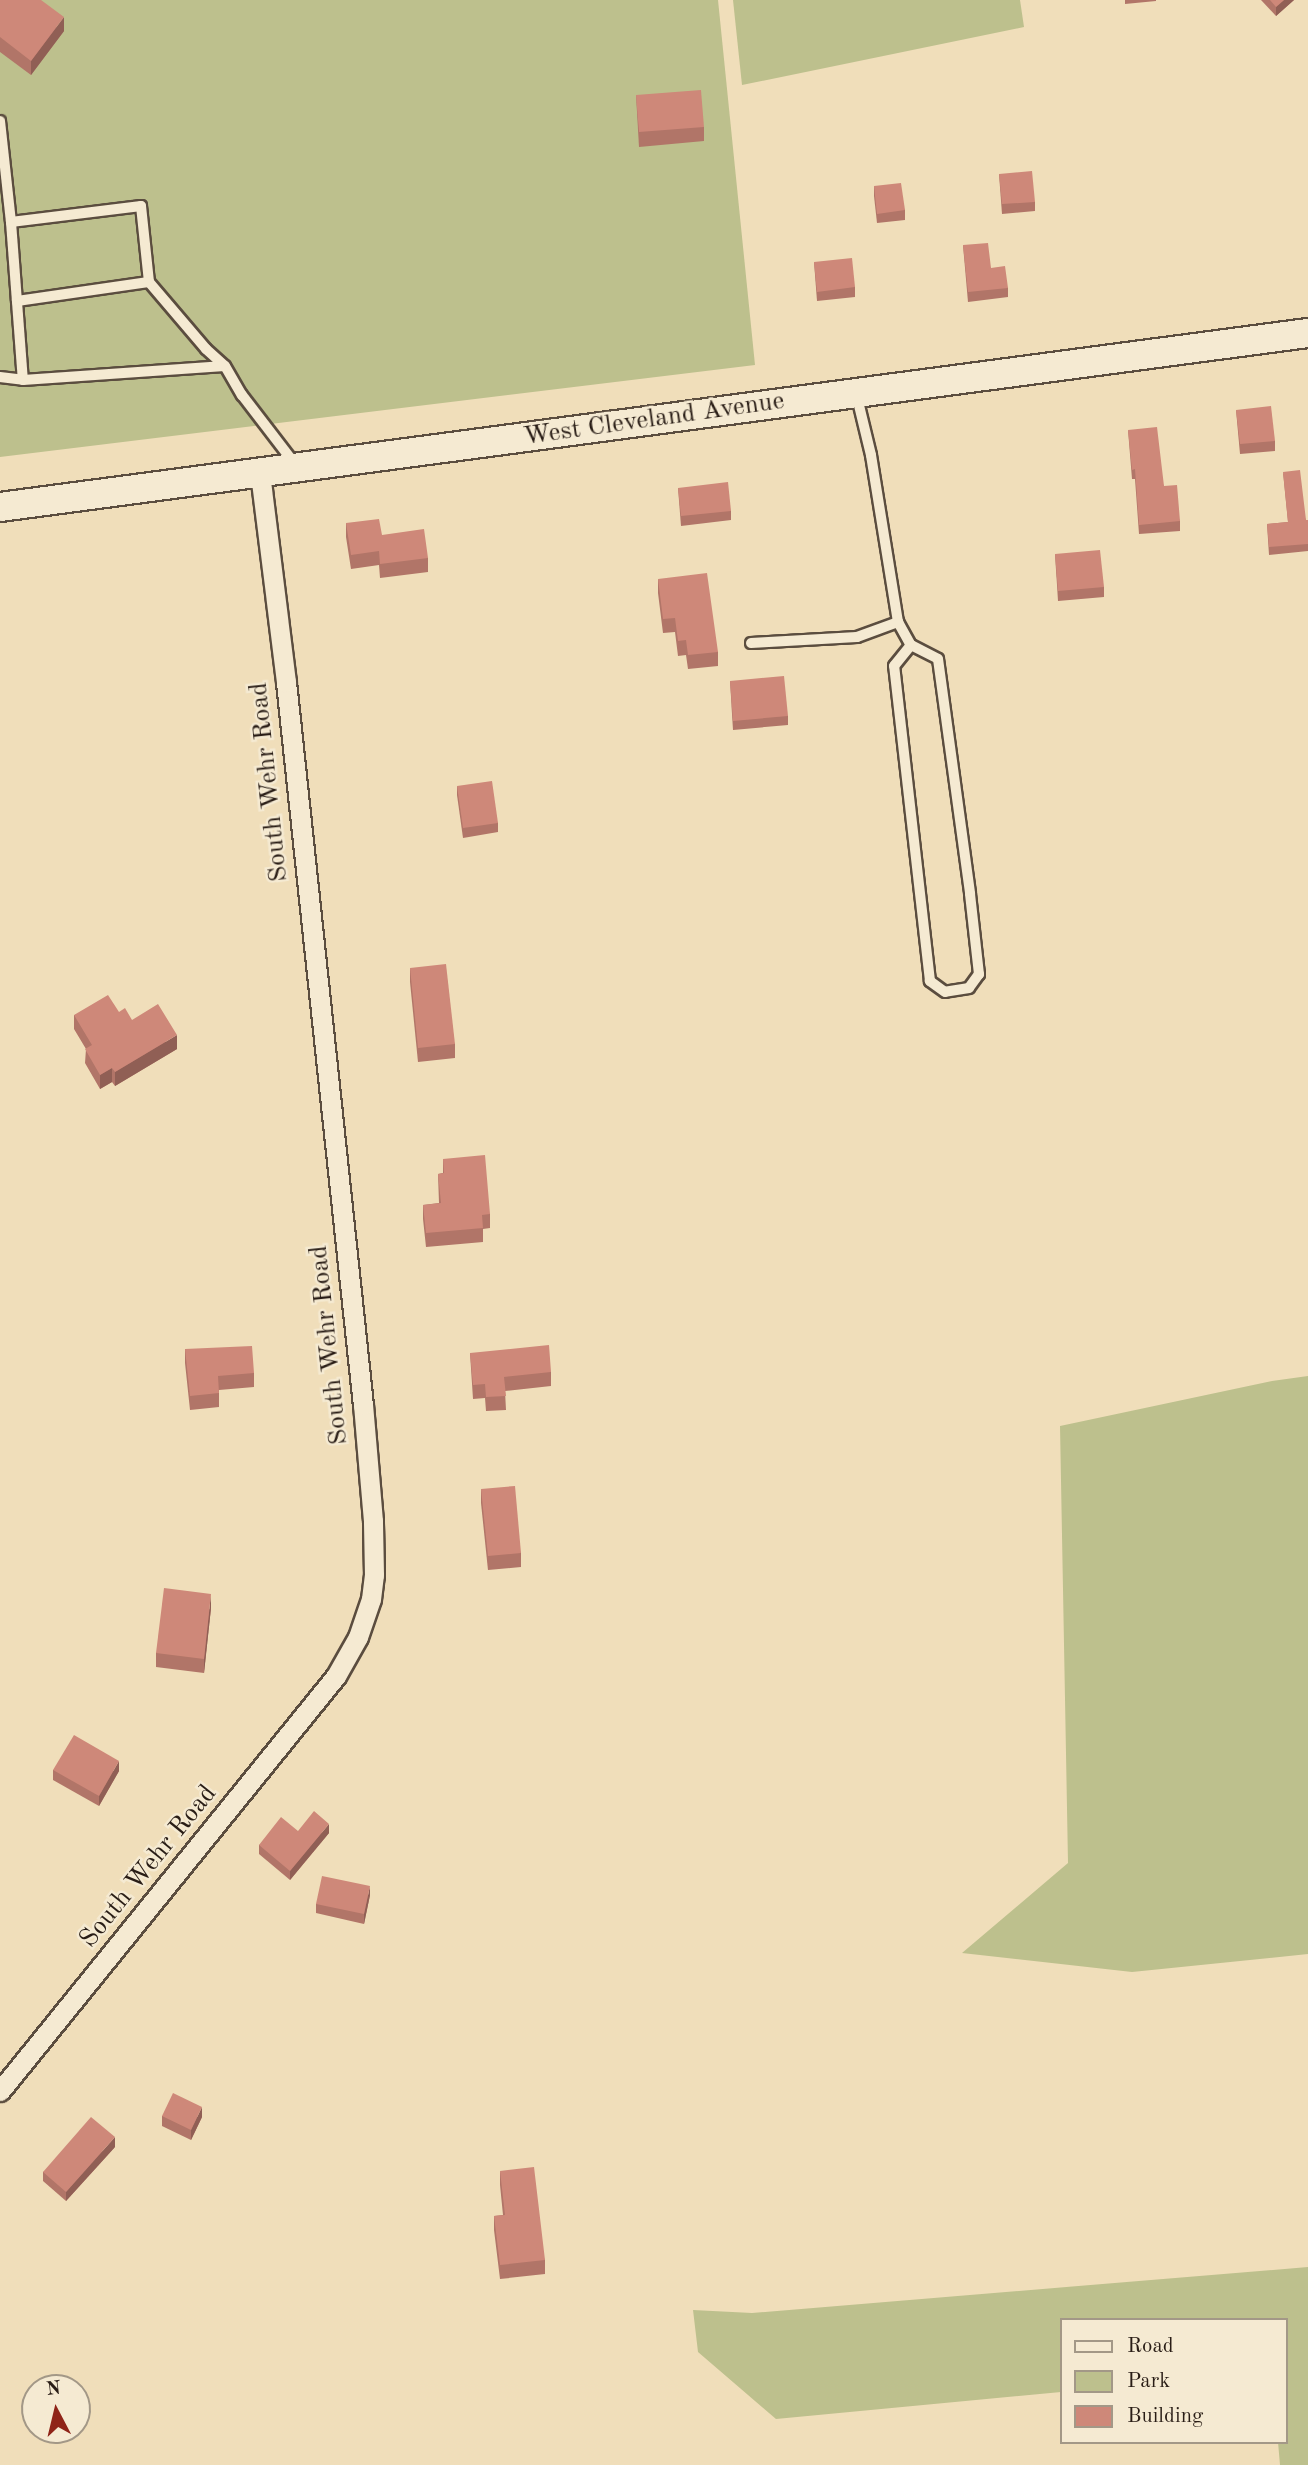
<!DOCTYPE html>
<style>
body{margin:0}
#map{position:relative;width:1308px;height:2465px;overflow:hidden;background:#f0deba;font-family:"Old Standard TT",serif}
div>[style]{position:absolute}
.green>*{inset:0;background:#bdc08d}
.roads{filter:drop-shadow(2px 0 #5b4d3f) drop-shadow(-2px 0 #5b4d3f) drop-shadow(0 2px #5b4d3f) drop-shadow(0 -2px #5b4d3f)}
.lane>*{height:10px;margin:-5px;padding:0 5px;transform-origin:5px;border-radius:5px;background:#f5ead2}
.street>*{height:19px;margin:-9.5px;padding:0 9.5px;transform-origin:9.5px;border-radius:9.5px;background:#f5ead2}
.secondary>*{height:28px;margin:-14px;padding:0 14px;transform-origin:14px;border-radius:14px;background:#f5ead2}
.wall>*{inset:0;background:#b17568}
.shaded-wall>*{inset:0;background:#905f55}
.building>*{inset:0;background:#ce8879}
span{translate:-50% -50%;white-space:nowrap;text-align:center;line-height:1.15;-webkit-text-stroke:5px #f5ead2;paint-order:stroke}
.street-label{font-size:26px;color:#291d16}
.legend{position:absolute;left:1060px;top:2318px;width:228px;height:126px;box-sizing:border-box;background:#f5ead2;border:2px solid #a39887;margin:0;padding:9px 12px;list-style:none;font-size:21px;color:#291d16}
.legend li{display:flex;align-items:center;gap:14px;height:35px}
.legend b{width:35px;border:2px solid #a39887}
.north{position:absolute;left:21px;top:2374px;width:70px;height:70px;box-sizing:border-box;background:#f5ead2;border:2px solid #a39887;border-radius:50%;rotate:353deg;font-size:19px;font-weight:700;line-height:28px;text-align:center;color:#291d16}
.north::after{content:'';display:block;margin:auto;width:24px;height:32px;background:#8f2418;clip-path:polygon(50% 0,100% 100%,50% 72%,0 100%)}
</style>
<div id="map">
<div class="green">
<div style="clip-path:polygon(0 0,718px 0,755px 365px,0 457px)"></div>
<div style="clip-path:polygon(733px 0,1020px 0,1024px 27px,742px 85px)"></div>
<div style="clip-path:polygon(1308px 1376px,1308px 1954px,1132px 1972px,962px 1953px,1068px 1863px,1060px 1426px,1272px 1381px)"></div>
<div style="clip-path:polygon(1308px 2267px,1308px 2465px,1280px 2465px,1278px 2442px,1285px 2442px,1285px 2320px,1061px 2320px,1061px 2392px,776px 2419px,698px 2352px,693px 2310px,752px 2313px)"></div>
</div>
<div class="roads">
<div class="lane">
<div style="left:0;top:121px;width:102px;rotate:83.8deg"></div>
<div style="left:11px;top:222px;width:131px;rotate:-7deg"></div>
<div style="left:141px;top:206px;width:76px;rotate:84deg"></div>
<div style="left:149px;top:282px;width:88px;rotate:49.6deg"></div>
<div style="left:206px;top:349px;width:25px;rotate:42deg"></div>
<div style="left:225px;top:366px;width:34px;rotate:60deg"></div>
<div style="left:242px;top:395px;width:87px;rotate:52.5deg"></div>
<div style="left:11px;top:222px;width:158px;rotate:85.7deg"></div>
<div style="left:23px;top:380px;width:202px;rotate:-4deg"></div>
<div style="left:17px;top:301px;width:133px;rotate:-8.2deg"></div>
<div style="left:0;top:377px;width:23px;rotate:7deg"></div>
<div style="left:898px;top:622px;width:26px;rotate:61deg"></div>
<div style="left:911px;top:645px;width:30px;rotate:27deg"></div>
<div style="left:938px;top:659px;width:237px;rotate:82.2deg"></div>
<div style="left:970px;top:894px;width:81px;rotate:83.6deg"></div>
<div style="left:979px;top:974px;width:17px;rotate:126deg"></div>
<div style="left:969px;top:988px;width:24px;rotate:171deg"></div>
<div style="left:945px;top:992px;width:19px;rotate:-144deg"></div>
<div style="left:930px;top:981px;width:317px;rotate:-96.5deg"></div>
<div style="left:894px;top:666px;width:27px;rotate:-51deg"></div>
<div style="left:751px;top:643px;width:106px;rotate:-3.2deg"></div>
<div style="left:857px;top:637px;width:44px;rotate:-20.1deg"></div>
<div style="left:898px;top:622px;width:169px;rotate:-99.2deg"></div>
<div style="left:871px;top:455px;width:60px;rotate:-103.6deg"></div>
</div>
<div class="street">
<div style="left:0;top:2091px;width:534px;rotate:-51.01deg"></div>
<div style="left:336px;top:1676px;width:45px;rotate:-60.6deg"></div>
<div style="left:358px;top:1637px;width:40px;rotate:-71.1deg"></div>
<div style="left:371px;top:1599px;width:24px;rotate:-83deg"></div>
<div style="left:374px;top:1575px;width:54px;rotate:-91.1deg"></div>
<div style="left:373px;top:1521px;width:116px;rotate:-94.9deg"></div>
<div style="left:363px;top:1405px;width:727px;rotate:-96.08deg"></div>
<div style="left:286px;top:682px;width:212px;rotate:-97.1deg"></div>
</div>
<div class="secondary">
<div style="left:0;top:507px;width:1320px;rotate:-7.58deg"></div>
</div>
</div>
<div class="wall">
<div style="clip-path:polygon(0 0,64px 31px,31px 75px,0 52px)"></div>
<div style="clip-path:polygon(1125px 0,1156px 0,1156px 1px,1125px 4px)"></div>
<div style="clip-path:polygon(1261px 0,1294px 0,1276px 16px)"></div>
<div style="clip-path:polygon(636px 95px,704px 127px,704px 141px,639px 147px)"></div>
<div style="clip-path:polygon(999px 174px,1035px 202px,1035px 211px,1002px 214px)"></div>
<div style="clip-path:polygon(874px 186px,905px 210px,905px 220px,877px 223px,874px 196px)"></div>
<div style="clip-path:polygon(963px 245px,991px 268px,1008px 288px,1008px 297px,968px 302px)"></div>
<div style="clip-path:polygon(814px 262px,855px 287px,855px 297px,817px 301px)"></div>
<div style="clip-path:polygon(1236px 410px,1275px 441px,1275px 451px,1240px 454px)"></div>
<div style="clip-path:polygon(1128px 430px,1164px 486px,1180px 521px,1180px 531px,1139px 534px,1135px 479px,1132px 479px)"></div>
<div style="clip-path:polygon(1283px 472px,1306px 520px,1308px 520px,1308px 551px,1269px 555px,1267px 524px,1288px 522px)"></div>
<div style="clip-path:polygon(678px 488px,731px 511px,731px 520px,681px 526px)"></div>
<div style="clip-path:polygon(346px 523px,382px 535px,428px 558px,428px 572px,380px 578px,379px 565px,351px 569px,346px 537px)"></div>
<div style="clip-path:polygon(1055px 554px,1104px 587px,1104px 597px,1058px 601px)"></div>
<div style="clip-path:polygon(658px 579px,718px 652px,718px 666px,688px 669px,686px 655px,678px 656px,675px 632px,663px 633px,658px 593px)"></div>
<div style="clip-path:polygon(730px 681px,788px 716px,788px 725px,733px 730px)"></div>
<div style="clip-path:polygon(457px 786px,498px 823px,498px 832px,463px 838px,457px 795px)"></div>
<div style="clip-path:polygon(410px 968px,455px 1044px,455px 1058px,418px 1062px,410px 982px)"></div>
<div style="clip-path:polygon(119px 1012px,177px 1049px,115px 1086px,112px 1082px,100px 1089px,85px 1063px,86px 1049px,74px 1029px,74px 1015px)"></div>
<div style="clip-path:polygon(443px 1159px,490px 1214px,490px 1228px,483px 1229px,483px 1242px,426px 1247px,423px 1219px,423px 1205px,439px 1203px,438px 1174px,443px 1173px)"></div>
<div style="clip-path:polygon(185px 1349px,254px 1373px,254px 1387px,219px 1390px,219px 1407px,190px 1410px,185px 1363px)"></div>
<div style="clip-path:polygon(470px 1353px,551px 1372px,551px 1386px,505px 1391px,506px 1410px,486px 1411px,485px 1398px,473px 1399px)"></div>
<div style="clip-path:polygon(481px 1489px,521px 1553px,521px 1567px,488px 1570px,481px 1503px)"></div>
<div style="clip-path:polygon(211px 1608px,204px 1673px,156px 1667px,156px 1653px)"></div>
<div style="clip-path:polygon(53px 1770px,119px 1771px,99px 1806px,53px 1780px)"></div>
<div style="clip-path:polygon(298px 1831px,329px 1833px,290px 1880px,259px 1854px,259px 1845px)"></div>
<div style="clip-path:polygon(370px 1895px,364px 1924px,316px 1913px,316px 1904px)"></div>
<div style="clip-path:polygon(162px 2116px,202px 2117px,191px 2140px,162px 2126px)"></div>
<div style="clip-path:polygon(115px 2147px,66px 2201px,43px 2181px,43px 2172px)"></div>
<div style="clip-path:polygon(500px 2171px,545px 2260px,545px 2274px,500px 2279px,494px 2230px,494px 2216px,503px 2215px,500px 2185px)"></div>
</div>
<div class="shaded-wall">
<div style="clip-path:polygon(1284px 0,1294px 0,1276px 16px,1276px 7px)"></div>
<div style="clip-path:polygon(64px 17px,64px 31px,31px 75px,31px 61px)"></div>
<div style="clip-path:polygon(177px 1035px,177px 1049px,115px 1086px,115px 1072px)"></div>
<div style="clip-path:polygon(112px 1068px,112px 1082px,100px 1089px,100px 1075px)"></div>
<div style="clip-path:polygon(211px 1594px,211px 1608px,204px 1673px,204px 1659px)"></div>
<div style="clip-path:polygon(119px 1761px,119px 1771px,99px 1806px,99px 1796px)"></div>
<div style="clip-path:polygon(329px 1824px,329px 1833px,290px 1880px,290px 1871px)"></div>
<div style="clip-path:polygon(370px 1886px,370px 1895px,364px 1924px,364px 1914px)"></div>
<div style="clip-path:polygon(202px 2107px,202px 2117px,191px 2140px,191px 2130px)"></div>
<div style="clip-path:polygon(115px 2137px,115px 2147px,66px 2201px,66px 2192px)"></div>
</div>
<div class="building">
<div style="clip-path:polygon(0 0,41px 0,64px 17px,31px 61px,0 37px)"></div>
<div style="clip-path:polygon(1270px 0,1284px 0,1276px 7px)"></div>
<div style="clip-path:polygon(701px 90px,704px 127px,639px 132px,636px 95px)"></div>
<div style="clip-path:polygon(1032px 171px,1035px 202px,1002px 204px,999px 174px)"></div>
<div style="clip-path:polygon(901px 183px,905px 210px,877px 214px,874px 186px)"></div>
<div style="clip-path:polygon(988px 243px,991px 268px,1005px 266px,1008px 288px,968px 292px,963px 245px)"></div>
<div style="clip-path:polygon(852px 258px,855px 287px,817px 292px,814px 262px)"></div>
<div style="clip-path:polygon(1271px 406px,1275px 441px,1240px 444px,1236px 410px)"></div>
<div style="clip-path:polygon(1157px 427px,1164px 486px,1177px 485px,1180px 521px,1139px 525px,1135px 469px,1132px 470px,1128px 430px)"></div>
<div style="clip-path:polygon(1300px 470px,1306px 520px,1308px 520px,1308px 544px,1269px 547px,1267px 524px,1288px 522px,1283px 472px)"></div>
<div style="clip-path:polygon(728px 482px,731px 511px,681px 516px,678px 488px)"></div>
<div style="clip-path:polygon(379px 519px,382px 535px,424px 529px,428px 558px,380px 564px,379px 551px,351px 555px,346px 523px)"></div>
<div style="clip-path:polygon(1100px 550px,1104px 587px,1058px 591px,1055px 554px)"></div>
<div style="clip-path:polygon(707px 573px,718px 652px,688px 655px,686px 640px,678px 641px,675px 618px,663px 619px,658px 579px)"></div>
<div style="clip-path:polygon(784px 676px,788px 716px,733px 721px,730px 681px)"></div>
<div style="clip-path:polygon(492px 781px,498px 823px,463px 828px,457px 786px)"></div>
<div style="clip-path:polygon(446px 964px,455px 1044px,418px 1048px,410px 968px)"></div>
<div style="clip-path:polygon(108px 995px,119px 1012px,125px 1008px,132px 1020px,158px 1004px,177px 1035px,115px 1072px,112px 1068px,100px 1075px,85px 1049px,92px 1045px,74px 1015px)"></div>
<div style="clip-path:polygon(485px 1155px,490px 1214px,482px 1215px,483px 1228px,426px 1233px,423px 1205px,441px 1203px,438px 1174px,444px 1173px,443px 1159px)"></div>
<div style="clip-path:polygon(549px 1345px,551px 1372px,504px 1377px,506px 1396px,486px 1397px,485px 1384px,473px 1385px,470px 1353px)"></div>
<div style="clip-path:polygon(252px 1346px,254px 1373px,218px 1376px,219px 1393px,190px 1396px,185px 1349px)"></div>
<div style="clip-path:polygon(515px 1486px,521px 1553px,488px 1556px,481px 1489px)"></div>
<div style="clip-path:polygon(164px 1588px,211px 1594px,204px 1659px,156px 1653px)"></div>
<div style="clip-path:polygon(74px 1735px,119px 1761px,99px 1796px,53px 1770px)"></div>
<div style="clip-path:polygon(314px 1811px,329px 1824px,290px 1871px,259px 1845px,281px 1817px,298px 1831px)"></div>
<div style="clip-path:polygon(322px 1876px,370px 1886px,364px 1914px,316px 1904px)"></div>
<div style="clip-path:polygon(173px 2093px,202px 2107px,191px 2130px,162px 2116px)"></div>
<div style="clip-path:polygon(91px 2117px,115px 2137px,66px 2192px,43px 2172px)"></div>
<div style="clip-path:polygon(534px 2167px,545px 2260px,500px 2265px,494px 2216px,505px 2215px,500px 2171px)"></div>
</div>
<div class="street-label">
<span style="left:654px;top:420px;rotate:-8deg">West Cleveland Avenue</span>
<span style="left:270px;top:782px;rotate:-96deg">South Wehr Road</span>
<span style="left:330px;top:1345px;rotate:-96deg">South Wehr Road</span>
<span style="left:149px;top:1867px;rotate:-51deg">South Wehr Road</span>
</div>
<ul class="legend">
<li><b style="height:9px;background:#f5ead2"></b>Road</li>
<li><b style="height:19px;background:#bdc08d"></b>Park</li>
<li><b style="height:19px;background:#ce8879"></b>Building</li>
</ul>
<div class="north">N</div>
</div>
